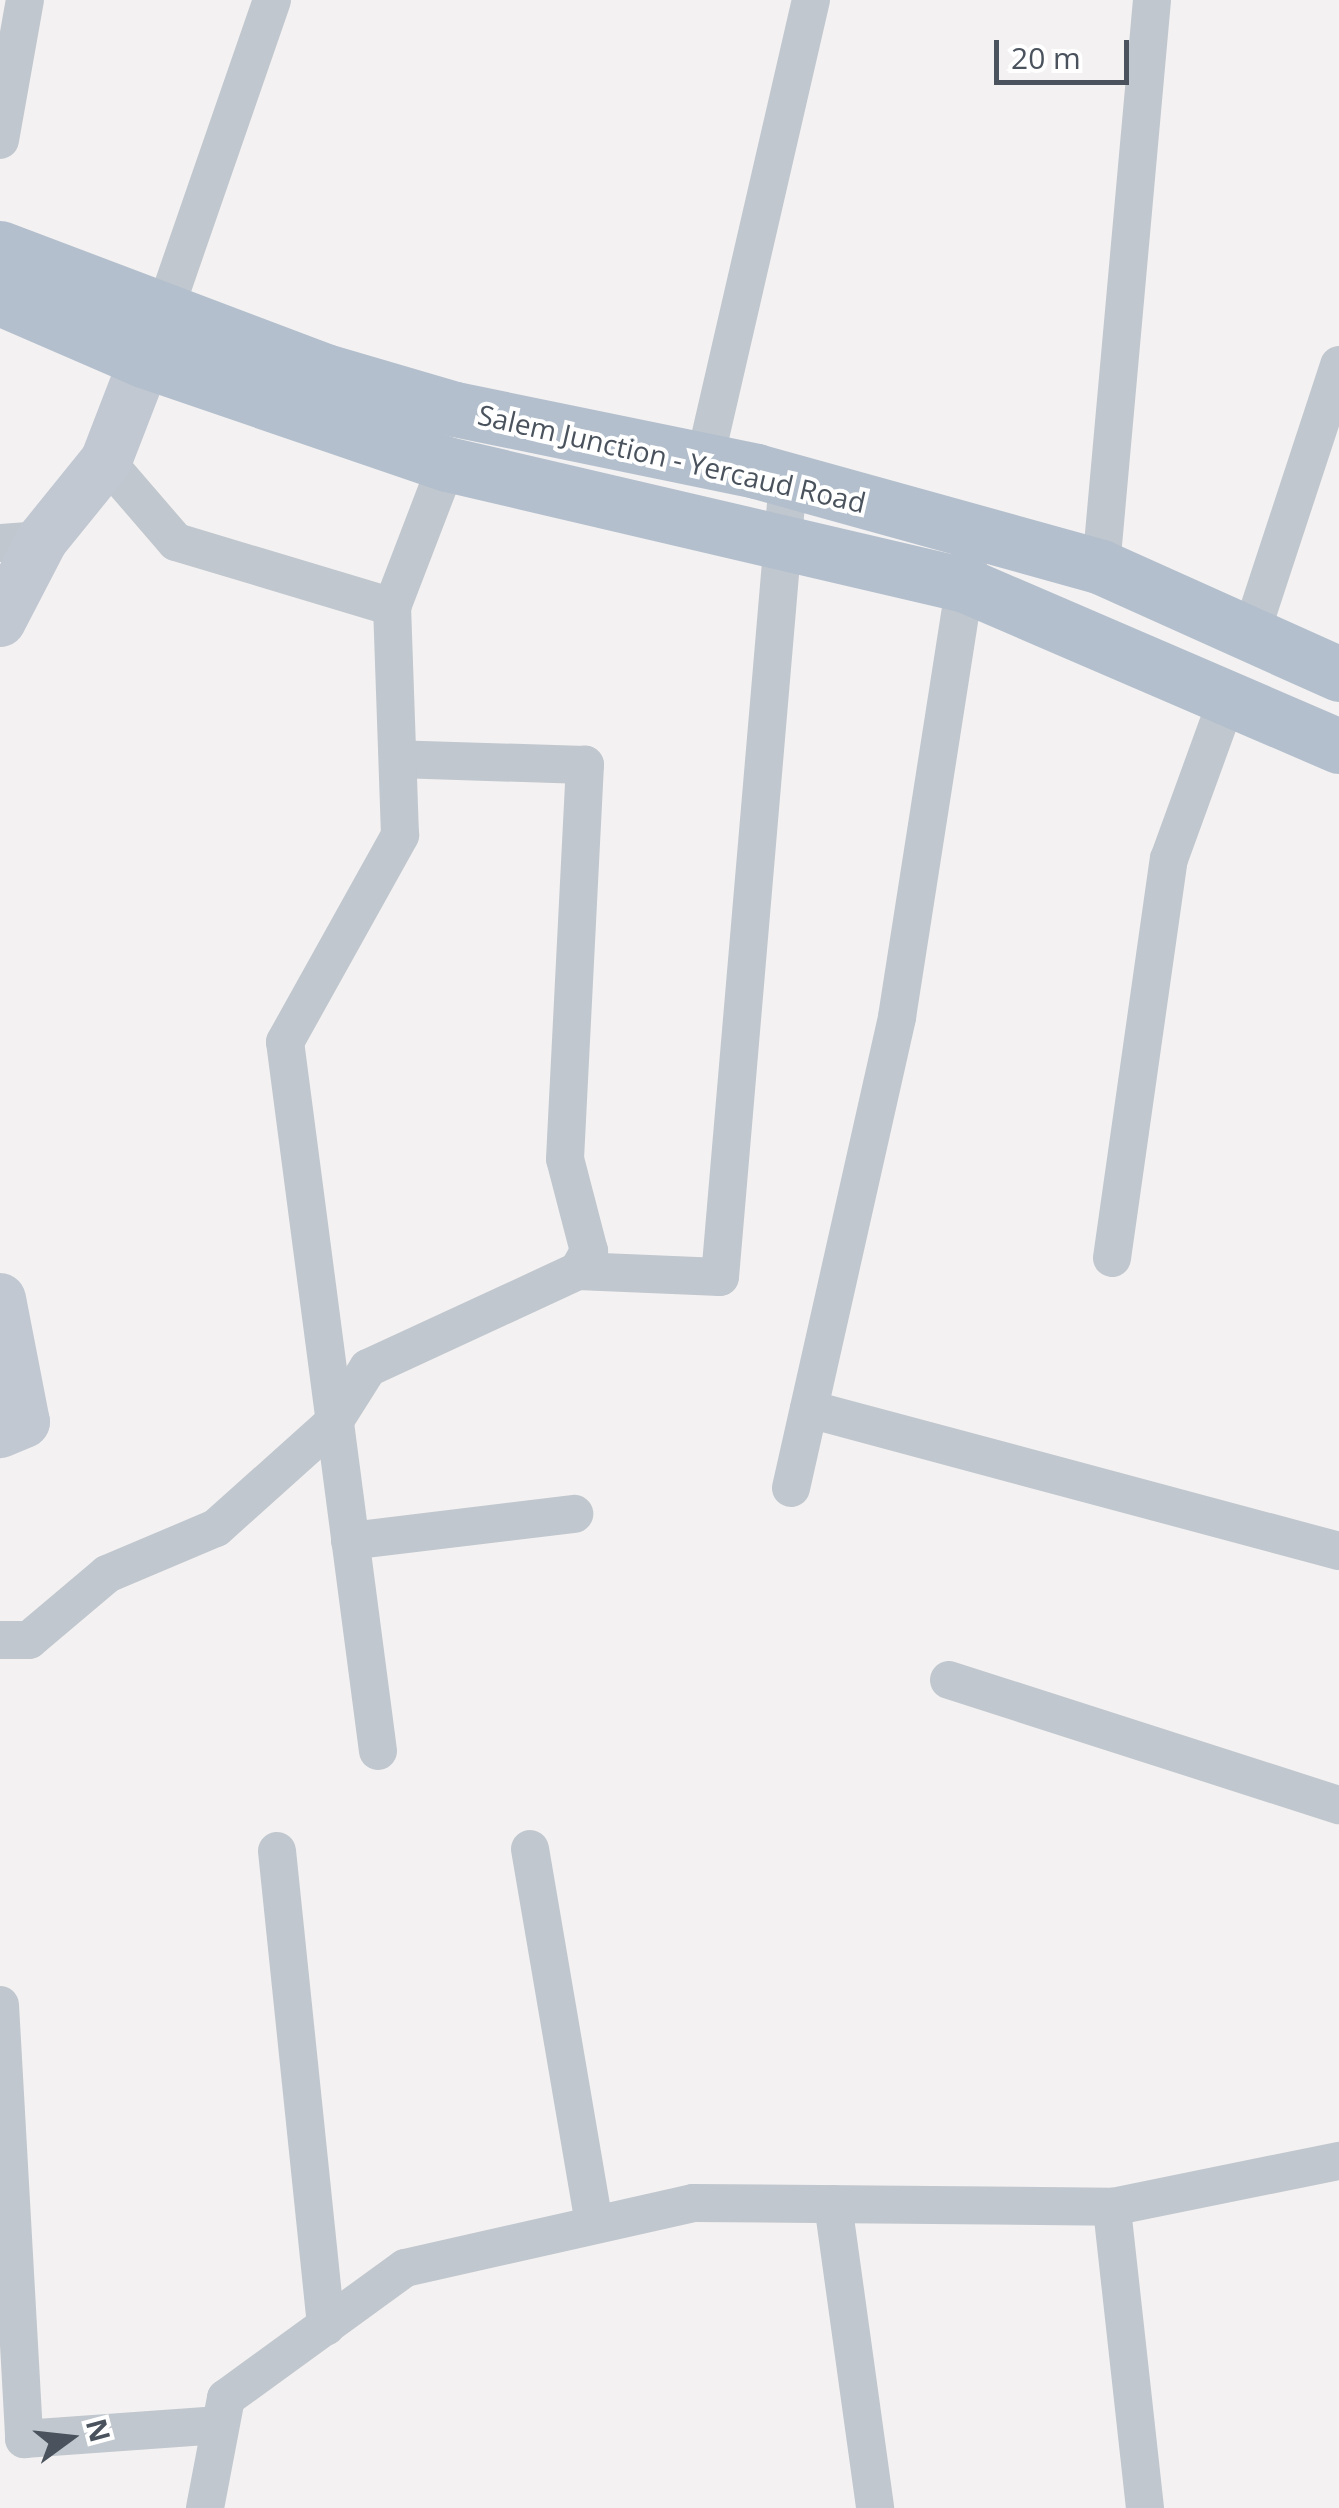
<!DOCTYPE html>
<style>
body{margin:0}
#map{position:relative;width:1339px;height:2508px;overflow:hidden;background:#f3f1f1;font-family:"Open Sans",sans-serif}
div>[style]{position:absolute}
.street>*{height:38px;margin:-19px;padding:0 19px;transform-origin:19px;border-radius:19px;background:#c0c7ce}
.secondary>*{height:52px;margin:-26px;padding:0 26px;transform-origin:26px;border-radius:26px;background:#c1c8d2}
.primary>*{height:55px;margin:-27.5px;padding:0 27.5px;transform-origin:27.5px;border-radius:27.5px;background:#b3bfcd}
span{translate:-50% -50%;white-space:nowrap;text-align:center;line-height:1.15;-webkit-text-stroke:8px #fff;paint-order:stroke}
.street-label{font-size:28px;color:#4a535d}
.north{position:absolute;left:20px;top:2388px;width:100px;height:100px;-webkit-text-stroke:8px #fff;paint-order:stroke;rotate:75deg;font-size:28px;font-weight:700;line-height:40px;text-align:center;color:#4a535d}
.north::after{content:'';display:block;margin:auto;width:35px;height:45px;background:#4a535d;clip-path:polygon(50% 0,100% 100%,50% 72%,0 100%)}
.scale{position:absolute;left:994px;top:40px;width:135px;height:45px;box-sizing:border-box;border:5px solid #4a535d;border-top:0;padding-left:12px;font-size:30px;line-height:35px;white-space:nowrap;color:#4a535d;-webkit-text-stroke:8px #fff;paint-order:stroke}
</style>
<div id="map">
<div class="street">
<div style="left:0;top:140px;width:142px;rotate:-79.9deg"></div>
<div style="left:164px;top:312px;width:330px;rotate:-70.9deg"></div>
<div style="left:705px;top:459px;width:471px;rotate:-77deg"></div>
<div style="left:106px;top:461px;width:107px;rotate:49.2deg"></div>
<div style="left:176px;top:542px;width:226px;rotate:16.7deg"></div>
<div style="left:0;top:543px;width:42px;rotate:-4.1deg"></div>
<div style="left:1101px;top:567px;width:569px;rotate:-84.86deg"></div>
<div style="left:1252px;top:630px;width:279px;rotate:-71.8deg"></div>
<div style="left:1112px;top:1258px;width:403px;rotate:-81.9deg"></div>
<div style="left:1169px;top:859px;width:176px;rotate:-70deg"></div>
<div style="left:578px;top:1271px;width:142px;rotate:2.4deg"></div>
<div style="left:720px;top:1277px;width:799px;rotate:-85.12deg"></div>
<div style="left:809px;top:1409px;width:549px;rotate:15deg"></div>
<div style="left:791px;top:1488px;width:483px;rotate:-77.3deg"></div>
<div style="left:897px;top:1017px;width:460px;rotate:-81.1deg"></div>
<div style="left:350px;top:1541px;width:226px;rotate:-6.9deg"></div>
<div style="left:0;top:1640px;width:29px"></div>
<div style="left:29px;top:1640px;width:102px;rotate:-40.2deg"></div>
<div style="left:107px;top:1574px;width:118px;rotate:-22.9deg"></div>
<div style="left:216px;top:1528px;width:159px;rotate:-41.9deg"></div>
<div style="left:334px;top:1422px;width:64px;rotate:-57.8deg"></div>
<div style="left:368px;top:1368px;width:231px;rotate:-24.8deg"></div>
<div style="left:578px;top:1271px;width:23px;rotate:-61deg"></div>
<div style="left:589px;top:1251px;width:95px;rotate:-104.6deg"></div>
<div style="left:565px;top:1159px;width:395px;rotate:-87.1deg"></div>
<div style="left:585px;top:765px;width:187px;rotate:-178.2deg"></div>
<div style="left:949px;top:1680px;width:410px;rotate:17.8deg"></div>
<div style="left:378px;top:1751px;width:715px;rotate:-97.47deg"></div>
<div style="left:285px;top:1042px;width:237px;rotate:-60.9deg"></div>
<div style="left:400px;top:835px;width:228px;rotate:-92deg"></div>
<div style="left:392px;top:607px;width:153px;rotate:-69deg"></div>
<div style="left:530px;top:1849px;width:381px;rotate:80.3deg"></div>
<div style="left:277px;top:1851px;width:478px;rotate:84.1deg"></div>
<div style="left:0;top:2005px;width:435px;rotate:86.8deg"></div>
<div style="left:24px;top:2439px;width:196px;rotate:-4.1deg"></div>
<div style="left:833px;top:2204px;width:307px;rotate:82.1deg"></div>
<div style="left:205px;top:2508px;width:112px;rotate:-79.2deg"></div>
<div style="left:226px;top:2398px;width:221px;rotate:-36deg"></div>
<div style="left:405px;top:2268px;width:295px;rotate:-12.7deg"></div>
<div style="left:693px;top:2203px;width:419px;rotate:0.5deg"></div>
<div style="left:1145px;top:2508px;width:303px;rotate:-96.3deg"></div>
<div style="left:1112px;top:2207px;width:232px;rotate:-11.5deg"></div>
</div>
<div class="secondary">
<div style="left:0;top:621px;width:91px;rotate:-62.6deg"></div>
<div style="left:42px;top:540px;width:102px;rotate:-51deg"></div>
<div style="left:106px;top:461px;width:150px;rotate:-68.9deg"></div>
<div style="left:0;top:1299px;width:125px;rotate:79deg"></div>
<div style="left:24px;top:1422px;width:26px;rotate:157deg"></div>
</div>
<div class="primary">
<div style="left:0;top:248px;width:347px;rotate:20.7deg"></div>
<div style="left:325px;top:371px;width:135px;rotate:16.3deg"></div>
<div style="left:455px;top:409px;width:307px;rotate:11.6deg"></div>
<div style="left:756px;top:471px;width:358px;rotate:15.5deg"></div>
<div style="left:1101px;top:567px;width:261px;rotate:24.2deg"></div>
<div style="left:0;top:298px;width:156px;rotate:23.4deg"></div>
<div style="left:143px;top:360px;width:321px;rotate:18.9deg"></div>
<div style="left:447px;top:464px;width:532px;rotate:13.15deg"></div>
<div style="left:965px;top:585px;width:407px;rotate:23.3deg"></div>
</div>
<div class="street-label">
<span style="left:672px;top:458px;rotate:13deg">Salem Junction - Yercaud Road</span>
</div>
<div class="north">N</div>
<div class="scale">20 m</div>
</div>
